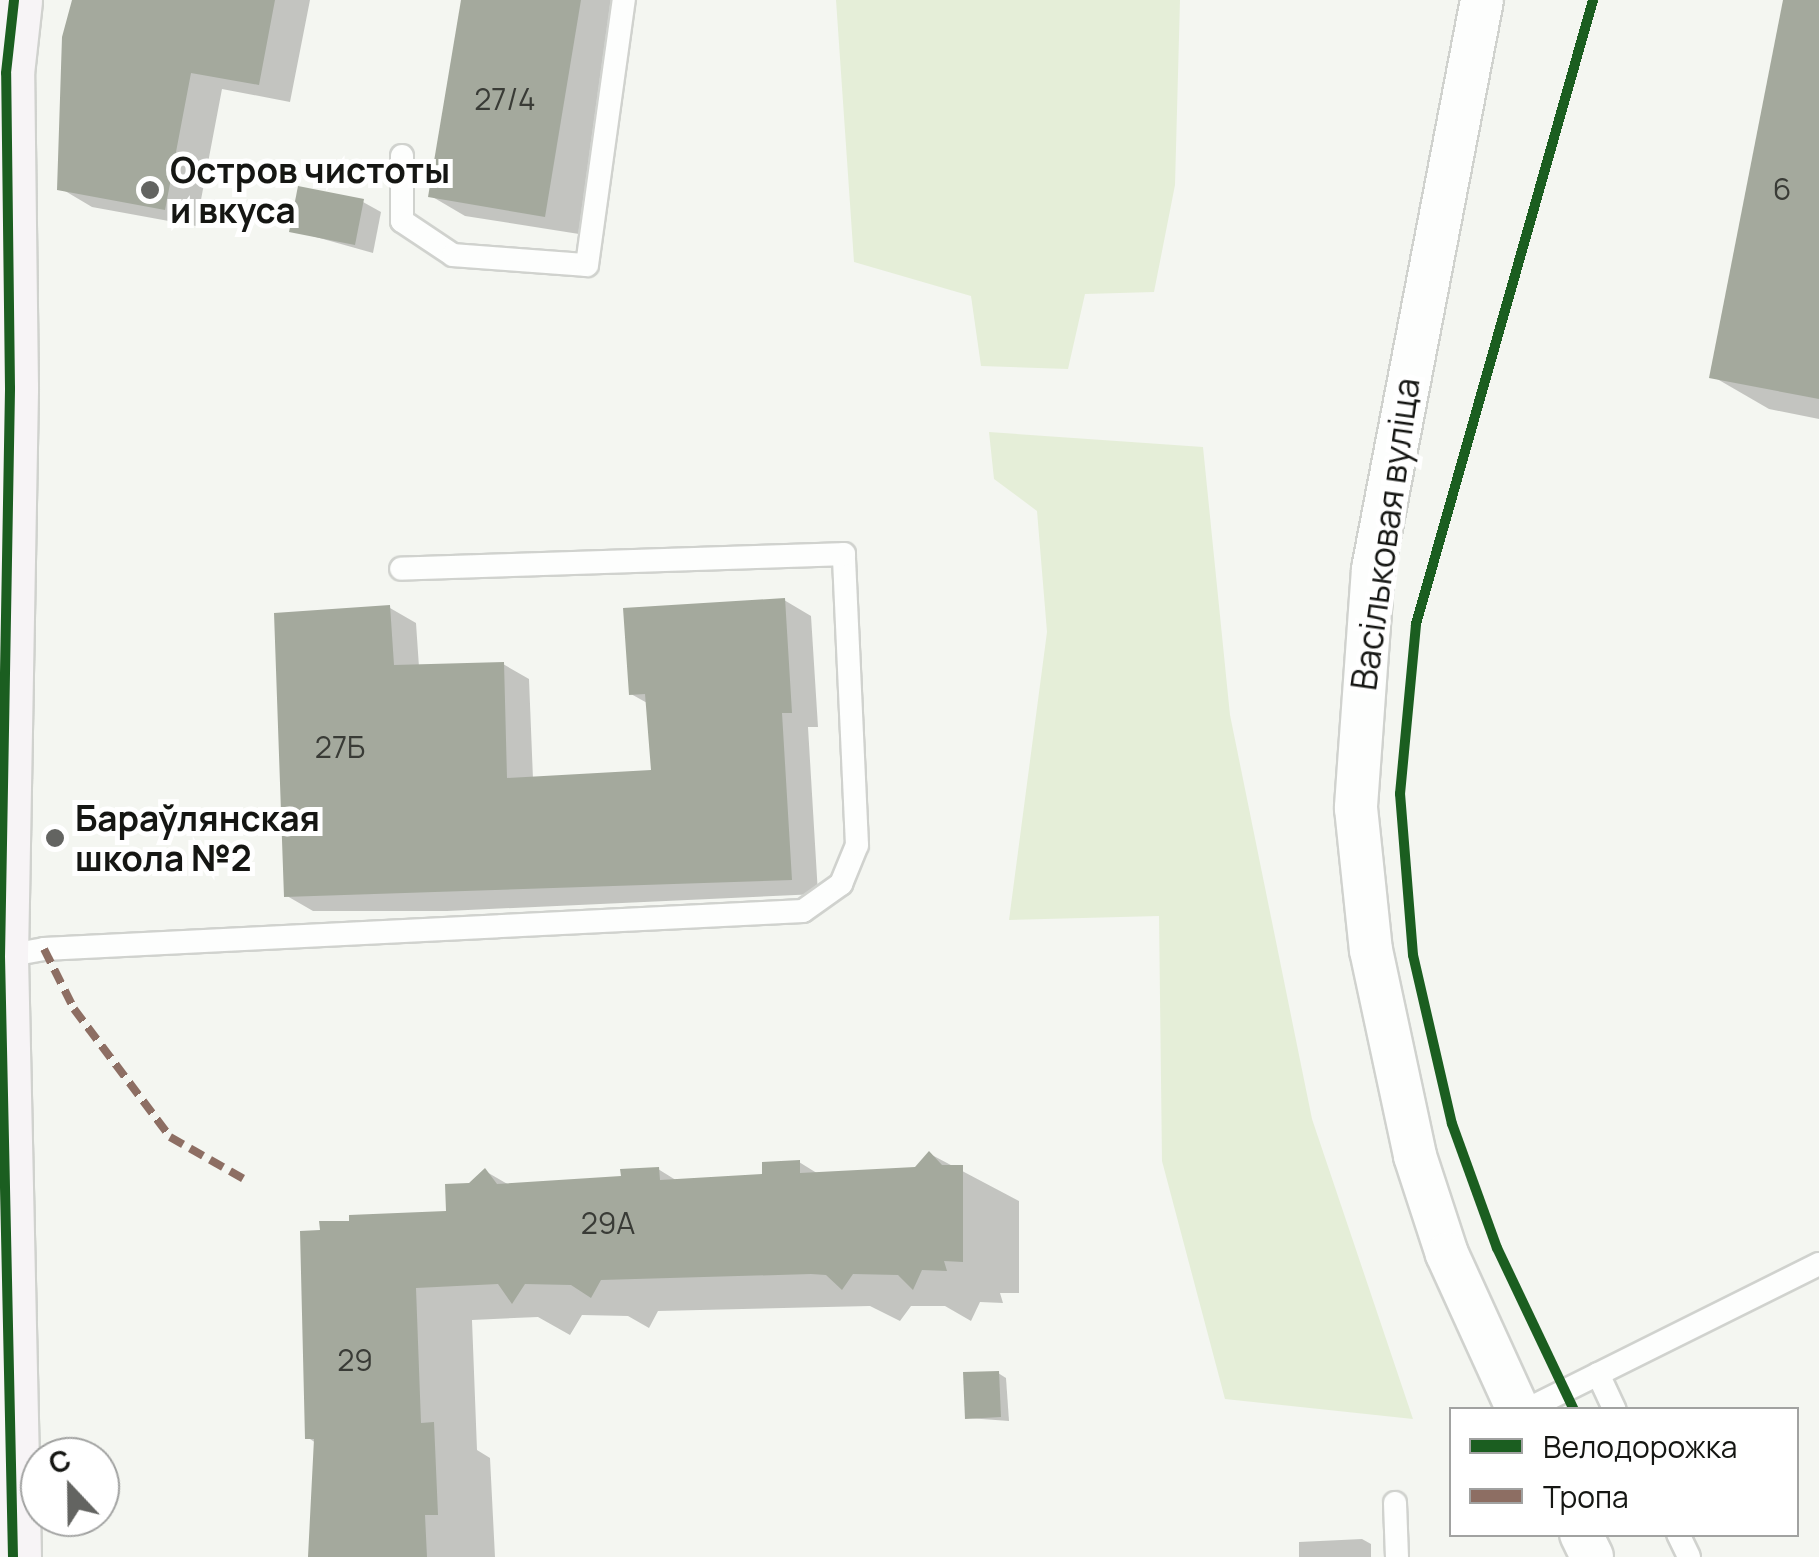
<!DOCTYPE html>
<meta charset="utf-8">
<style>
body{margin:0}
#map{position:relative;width:1819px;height:1557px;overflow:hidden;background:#f4f6f1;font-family:Manrope,sans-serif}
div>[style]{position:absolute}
.green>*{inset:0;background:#e5eed8}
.shadow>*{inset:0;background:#0003}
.building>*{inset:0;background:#a4a99d}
.roads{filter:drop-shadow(2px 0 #d0d2ce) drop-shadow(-2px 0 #d0d2ce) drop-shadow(0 2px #d0d2ce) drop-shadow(0 -2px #d0d2ce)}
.lane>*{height:22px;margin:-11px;padding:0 11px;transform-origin:11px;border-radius:11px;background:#fdfefd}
.street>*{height:42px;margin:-21px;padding:0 21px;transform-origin:21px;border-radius:21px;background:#fdfefd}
.secondary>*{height:55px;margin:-27.5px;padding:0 27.5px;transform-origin:27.5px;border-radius:27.5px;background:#f7f4f6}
.quiet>*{height:8px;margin-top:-4px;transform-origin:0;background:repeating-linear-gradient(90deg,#8d6e63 0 15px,transparent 0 23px)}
.cycleway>*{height:10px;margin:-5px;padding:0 5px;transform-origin:5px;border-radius:5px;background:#1b5e20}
.dots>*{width:28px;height:28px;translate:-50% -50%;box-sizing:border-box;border:5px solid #fff;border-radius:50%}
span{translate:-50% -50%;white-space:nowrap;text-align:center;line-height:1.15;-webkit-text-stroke:10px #fff;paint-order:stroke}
.number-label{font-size:30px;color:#393b36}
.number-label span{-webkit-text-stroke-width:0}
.poi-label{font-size:35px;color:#151613;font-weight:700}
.left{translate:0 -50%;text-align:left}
.street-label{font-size:35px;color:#151613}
.legend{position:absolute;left:1449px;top:1407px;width:350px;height:130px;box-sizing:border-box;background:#fff;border:2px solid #a1a2a1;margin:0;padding:12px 18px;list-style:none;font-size:30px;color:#151613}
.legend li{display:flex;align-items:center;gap:20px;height:50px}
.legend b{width:50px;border:2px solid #a1a2a1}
.north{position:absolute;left:20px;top:1437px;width:100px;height:100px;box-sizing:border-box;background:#fff;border:2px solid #a1a2a1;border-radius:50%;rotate:338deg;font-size:28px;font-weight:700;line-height:40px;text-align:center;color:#151613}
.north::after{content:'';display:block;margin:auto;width:35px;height:45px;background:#636461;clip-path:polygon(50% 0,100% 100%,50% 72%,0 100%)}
</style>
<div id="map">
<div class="green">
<div style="clip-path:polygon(836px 0,1180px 0,1175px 185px,1154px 292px,1085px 294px,1068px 369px,981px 366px,971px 296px,854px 262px)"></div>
<div style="clip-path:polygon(989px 432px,1203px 447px,1230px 715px,1312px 1119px,1413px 1419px,1225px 1399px,1162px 1161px,1159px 916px,1009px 920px,1047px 632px,1037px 511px,994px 479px)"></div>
</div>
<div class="shadow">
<div style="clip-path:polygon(75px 0,310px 0,290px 102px,222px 89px,196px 226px,92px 207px,60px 188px)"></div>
<div style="clip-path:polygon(464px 0,618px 0,579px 234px,465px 216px,431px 196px)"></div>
<div style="clip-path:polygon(1785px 0,1819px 0,1819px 419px,1769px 409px,1712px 376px)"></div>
<div style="clip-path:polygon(363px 202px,381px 212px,373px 253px,291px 230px)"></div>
<div style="clip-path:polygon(784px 600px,811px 616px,818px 727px,808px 727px,818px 894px,447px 911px,313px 911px,287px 896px,390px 608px,416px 623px,419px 667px,503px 664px,529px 679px,533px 779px,653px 772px,649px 704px,631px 694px)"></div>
<div style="clip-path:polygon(930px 1154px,1019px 1201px,1019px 1293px,1000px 1293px,1003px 1303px,980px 1302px,971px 1321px,945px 1306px,911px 1306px,900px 1321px,870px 1306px,658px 1311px,649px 1328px,628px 1316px,582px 1315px,570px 1335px,538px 1317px,472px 1320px,477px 1450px,490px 1458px,495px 1557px,312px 1557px,316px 1443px,307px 1437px,448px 1213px,485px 1171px,511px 1186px,623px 1179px,658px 1169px,679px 1182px,765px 1176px,799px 1162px,820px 1175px,916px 1169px)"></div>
<div style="clip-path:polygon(998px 1373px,1006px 1378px,1009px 1421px,968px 1418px)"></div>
<div style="clip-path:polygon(1362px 1539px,1371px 1544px,1371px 1557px,1299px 1557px,1299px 1542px)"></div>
</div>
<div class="building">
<div style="clip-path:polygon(72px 0,275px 0,259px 85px,191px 73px,165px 210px,57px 190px,62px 37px)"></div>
<div style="clip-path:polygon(461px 0,581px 0,545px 217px,428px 197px)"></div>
<div style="clip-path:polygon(1783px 0,1819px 0,1819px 399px,1709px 378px)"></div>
<div style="clip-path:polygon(298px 186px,364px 199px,355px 245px,289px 232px)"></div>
<div style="clip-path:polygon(785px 598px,792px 713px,782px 713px,792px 880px,284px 897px,274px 613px,390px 605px,394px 665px,504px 662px,507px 778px,651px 770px,645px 694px,629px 695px,623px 608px)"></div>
<div style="clip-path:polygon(929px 1151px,942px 1165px,963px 1165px,963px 1262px,944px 1261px,947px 1271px,922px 1270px,913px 1290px,898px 1275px,853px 1274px,842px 1290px,826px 1275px,811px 1274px,601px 1280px,591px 1298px,571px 1285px,525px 1284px,512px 1304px,498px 1284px,416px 1288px,421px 1423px,434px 1422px,438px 1515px,425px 1515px,427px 1557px,308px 1557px,314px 1439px,305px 1439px,300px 1231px,320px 1230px,319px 1221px,349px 1221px,349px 1215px,446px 1211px,445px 1184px,469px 1183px,485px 1168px,497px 1184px,621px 1176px,620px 1169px,659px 1167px,660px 1180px,762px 1174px,762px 1162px,800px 1160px,800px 1173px,915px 1167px)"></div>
<div style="clip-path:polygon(999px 1371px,1001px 1417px,965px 1419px,963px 1372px)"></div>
</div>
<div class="roads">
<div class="lane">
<div style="left:402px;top:156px;width:65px;rotate:90deg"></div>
<div style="left:402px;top:221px;width:61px;rotate:33.7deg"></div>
<div style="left:453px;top:255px;width:134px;rotate:4.3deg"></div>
<div style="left:587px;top:265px;width:268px;rotate:-82.1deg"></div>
<div style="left:0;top:957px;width:45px;rotate:-10.3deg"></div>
<div style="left:44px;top:949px;width:760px;rotate:-2.87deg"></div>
<div style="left:803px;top:911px;width:47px;rotate:-35.4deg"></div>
<div style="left:841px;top:884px;width:42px;rotate:-67.7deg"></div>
<div style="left:857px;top:845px;width:291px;rotate:-92.6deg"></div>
<div style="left:844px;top:554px;width:443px;rotate:178.1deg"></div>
<div style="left:1598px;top:1374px;width:40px;rotate:65deg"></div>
<div style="left:1526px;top:1410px;width:327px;rotate:-26.5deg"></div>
<div style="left:1395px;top:1503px;width:54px;rotate:87.9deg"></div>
<div style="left:1678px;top:1534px;width:25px;rotate:64deg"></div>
</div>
<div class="street">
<div style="left:1482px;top:0;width:579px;rotate:100.84deg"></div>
<div style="left:1373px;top:569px;width:240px;rotate:94.1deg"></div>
<div style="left:1356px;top:808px;width:143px;rotate:84deg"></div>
<div style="left:1371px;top:950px;width:211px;rotate:77.9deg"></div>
<div style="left:1415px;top:1156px;width:103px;rotate:71.9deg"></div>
<div style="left:1447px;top:1254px;width:171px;rotate:65.5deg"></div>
<div style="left:1581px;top:1534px;width:25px;rotate:64deg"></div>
</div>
<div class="secondary">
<div style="left:13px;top:1557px;width:600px;rotate:-91.24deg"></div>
<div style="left:0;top:957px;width:569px;rotate:-88.99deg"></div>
<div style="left:10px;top:388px;width:315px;rotate:-90.7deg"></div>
<div style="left:6px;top:73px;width:73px;rotate:-83.7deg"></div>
</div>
</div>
<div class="quiet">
<div style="left:44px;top:949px;width:67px;rotate:63.4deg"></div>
<div style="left:74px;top:1009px;width:160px;rotate:53.1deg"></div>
<div style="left:170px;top:1137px;width:85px;rotate:29.6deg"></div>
</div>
<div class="cycleway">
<div style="left:1574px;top:1410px;width:179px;rotate:-115.4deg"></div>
<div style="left:1497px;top:1248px;width:132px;rotate:-109.9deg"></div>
<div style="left:1452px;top:1124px;width:173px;rotate:-103deg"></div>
<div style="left:1413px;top:955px;width:162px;rotate:-94.6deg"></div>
<div style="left:1400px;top:794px;width:171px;rotate:-84.6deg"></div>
<div style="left:1416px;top:624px;width:649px;rotate:-74.16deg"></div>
<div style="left:13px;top:1557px;width:600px;rotate:-91.24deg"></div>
<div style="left:0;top:957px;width:569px;rotate:-88.99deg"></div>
<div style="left:10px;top:388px;width:315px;rotate:-90.7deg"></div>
<div style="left:6px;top:73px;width:73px;rotate:-83.7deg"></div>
</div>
<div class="dots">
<div style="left:150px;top:190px;background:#636461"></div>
<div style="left:55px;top:838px;background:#636461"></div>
</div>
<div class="number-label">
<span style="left:505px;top:99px">27/4</span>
<span style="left:1782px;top:189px">6</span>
<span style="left:340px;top:747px">27Б</span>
<span style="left:608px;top:1223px">29А</span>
<span style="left:355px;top:1360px">29</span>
</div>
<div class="poi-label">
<span class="left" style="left:170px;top:190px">Остров чистоты<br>и вкуса</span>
<span class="left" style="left:75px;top:838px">Бараўлянская<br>школа №2</span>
</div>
<div class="street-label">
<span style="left:1385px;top:534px;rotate:-82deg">Васільковая вуліца</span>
</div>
<ul class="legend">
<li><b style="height:12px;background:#1b5e20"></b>Велодорожка</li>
<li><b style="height:12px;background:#8d6e63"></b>Тропа</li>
</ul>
<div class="north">С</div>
</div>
